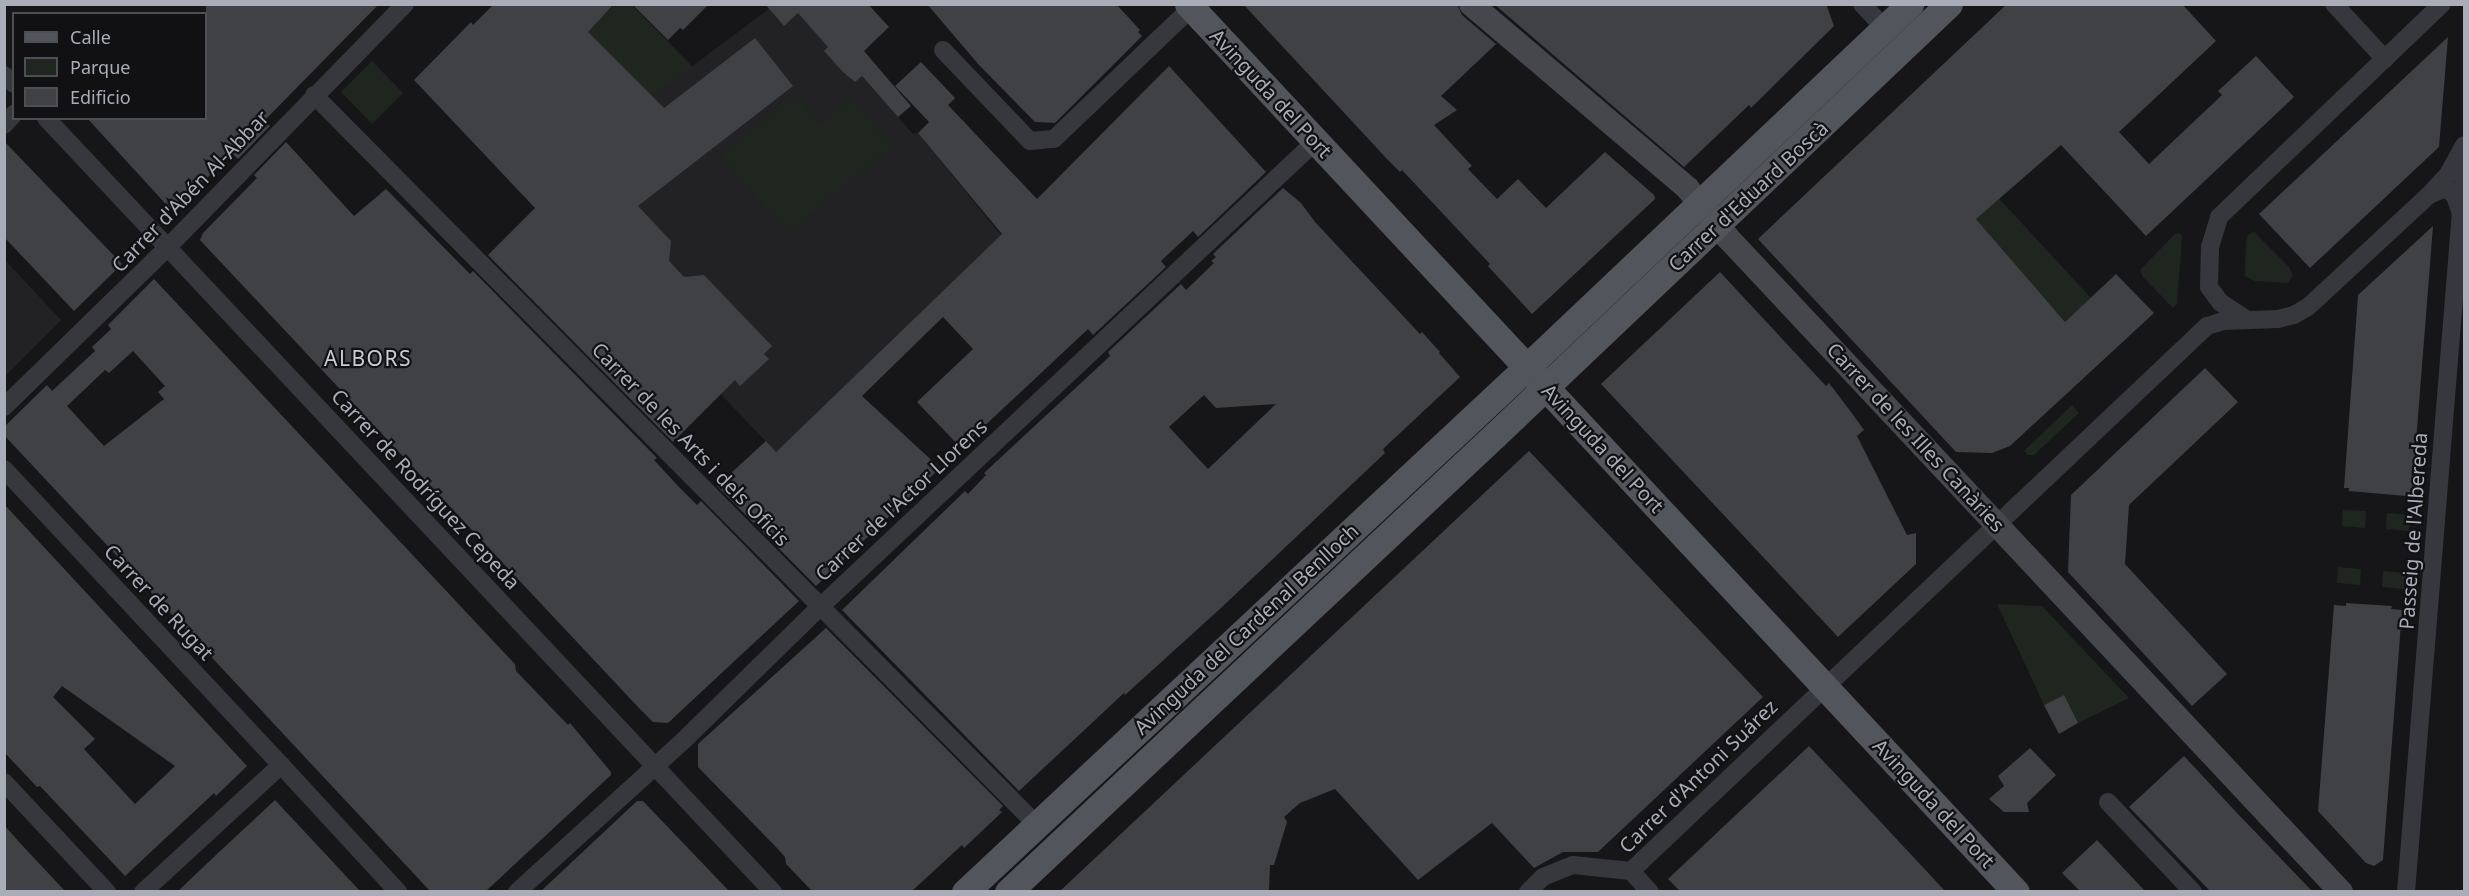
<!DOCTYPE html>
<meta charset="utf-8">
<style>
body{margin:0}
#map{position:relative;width:2469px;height:896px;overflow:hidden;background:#161618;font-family:"Noto Sans",sans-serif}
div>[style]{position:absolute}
.built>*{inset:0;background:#222225}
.green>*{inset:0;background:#1e261f}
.building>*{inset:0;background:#404145}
.street>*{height:18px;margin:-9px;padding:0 9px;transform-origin:9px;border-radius:9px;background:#37383d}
.secondary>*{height:24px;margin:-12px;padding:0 12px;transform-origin:12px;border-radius:12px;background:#45474d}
.primary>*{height:27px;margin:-13.5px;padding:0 13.5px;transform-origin:13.5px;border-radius:13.5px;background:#53555c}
span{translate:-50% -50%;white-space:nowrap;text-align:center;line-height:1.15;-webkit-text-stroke:4.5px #111113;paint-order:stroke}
.street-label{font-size:20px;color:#a8adb8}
.neighbourhood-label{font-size:21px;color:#c9ccd4;letter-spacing:1.5px}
.frame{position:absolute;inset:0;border:6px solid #a8adb8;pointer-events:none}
.legend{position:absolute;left:12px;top:12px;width:195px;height:108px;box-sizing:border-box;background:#111113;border:2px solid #4d4f55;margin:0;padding:8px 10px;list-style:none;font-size:18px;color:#a8adb8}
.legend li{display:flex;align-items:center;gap:12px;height:30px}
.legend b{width:30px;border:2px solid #4d4f55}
</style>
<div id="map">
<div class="built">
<div style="clip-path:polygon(774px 5px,799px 5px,913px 134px,918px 133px,1001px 235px,776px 452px,553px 218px,651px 97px)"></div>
<div style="clip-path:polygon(5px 260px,61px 320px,5px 376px)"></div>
</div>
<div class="green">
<div style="clip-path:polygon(614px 5px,632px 5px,693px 67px,651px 97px,587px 32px)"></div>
<div style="clip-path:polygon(372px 61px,403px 93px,372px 124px,341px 92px)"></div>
<div style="clip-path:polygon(795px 95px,821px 125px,851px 99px,891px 146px,788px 233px,722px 156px)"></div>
<div style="clip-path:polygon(1993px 192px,2091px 298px,2065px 322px,1970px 212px)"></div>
<div style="clip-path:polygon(2254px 232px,2289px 267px,2293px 275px,2288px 283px,2255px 281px,2245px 276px,2246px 242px,2248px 235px)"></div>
<div style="clip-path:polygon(2180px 233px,2182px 236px,2177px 304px,2173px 308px,2143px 277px,2140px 270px,2175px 234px)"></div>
<div style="clip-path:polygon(2072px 405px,2079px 413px,2034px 455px,2028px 455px,2024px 451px)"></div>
<div style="clip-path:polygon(2343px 510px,2366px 511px,2365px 528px,2342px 526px)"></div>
<div style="clip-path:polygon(2387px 513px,2410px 515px,2409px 531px,2386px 529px)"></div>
<div style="clip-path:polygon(2338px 567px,2361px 569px,2360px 585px,2337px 583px)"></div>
<div style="clip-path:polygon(2383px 571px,2406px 573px,2404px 589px,2382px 587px)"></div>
<div style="clip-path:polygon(1997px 604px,2042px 606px,2129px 698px,2078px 723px,2064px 695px,2044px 705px)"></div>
</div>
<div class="building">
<div style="clip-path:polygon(206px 4px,379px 4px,264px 121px,270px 126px,238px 159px,232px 153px,173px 212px,87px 118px,206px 118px)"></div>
<div style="clip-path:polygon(494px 4px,614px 4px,588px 32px,664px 108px,755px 38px,793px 86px,638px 206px,671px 241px,669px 261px,684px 277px,704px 275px,772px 346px,764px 354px,769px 359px,740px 386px,735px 380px,673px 442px,488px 255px,535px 208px,414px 80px,471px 22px,473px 25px)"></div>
<div style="clip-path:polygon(632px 4px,709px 4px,683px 30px,680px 28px,668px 40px)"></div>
<div style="clip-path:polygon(765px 4px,868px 4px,889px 27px,864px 51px,911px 106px,898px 117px,862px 76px,855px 82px,843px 72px,824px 51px,828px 47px,798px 13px,784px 26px)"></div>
<div style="clip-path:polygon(927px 4px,1116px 4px,1140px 30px,1138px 32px,1142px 36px,1055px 123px,1035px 122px,979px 65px)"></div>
<div style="clip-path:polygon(1243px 4px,1457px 4px,1462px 15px,1496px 44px,1441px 96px,1457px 110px,1434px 125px,1472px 166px,1468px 169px,1497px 199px,1518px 179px,1546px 208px,1605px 152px,1654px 195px,1655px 199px,1532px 314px,1488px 266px,1490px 264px,1402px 170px,1400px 172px,1387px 159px)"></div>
<div style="clip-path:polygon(1494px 4px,1826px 4px,1834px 26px,1751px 108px,1749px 105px,1684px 167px)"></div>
<div style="clip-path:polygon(2007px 4px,2182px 4px,2216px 41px,2119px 132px,2149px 164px,2222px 95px,2218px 91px,2256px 56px,2294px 97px,2146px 236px,2061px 145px,1976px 219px,2065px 322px,2116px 274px,2154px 313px,2010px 446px,1992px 453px,1956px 452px,1758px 239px)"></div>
<div style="clip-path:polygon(2448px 37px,2439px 147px,2310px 268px,2259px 214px)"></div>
<div style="clip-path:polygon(921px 62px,955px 98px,948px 105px,1037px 199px,1169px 66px,1266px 172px,1198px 237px,1193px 231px,1161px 261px,1166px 267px,1093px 335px,1088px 329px,961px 448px,917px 402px,973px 349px,943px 317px,862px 396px,940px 468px,816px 586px,717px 486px,766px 441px,776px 452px,1002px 234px,918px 133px,929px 122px,895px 86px)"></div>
<div style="clip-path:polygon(4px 141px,122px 264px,74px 311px,4px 237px)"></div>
<div style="clip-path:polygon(286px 142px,354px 216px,386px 189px,470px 274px,473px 271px,657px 458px,654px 460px,678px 486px,697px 505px,701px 501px,799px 601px,668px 723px,653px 722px,638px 707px,200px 240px,203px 233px,257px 178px,254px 175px)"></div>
<div style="clip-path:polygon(evenodd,1283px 188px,1301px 203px,1315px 222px,1420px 334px,1422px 332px,1440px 352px,1439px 353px,1460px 377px,1383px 449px,1385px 453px,1222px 607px,1125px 695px,1124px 693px,1019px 791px,842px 610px,965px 491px,968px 494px,986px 475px,984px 473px,1110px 356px,1108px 352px,1181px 284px,1186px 290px,1214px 263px,1211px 261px,1216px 257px,1213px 254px,1283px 188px,1204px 395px,1216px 408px,1276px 404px,1208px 469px,1169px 427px,1204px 395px)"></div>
<div style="clip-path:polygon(2433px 226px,2412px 493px,2406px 493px,2406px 496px,2349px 491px,2349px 488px,2344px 488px,2358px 295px)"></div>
<div style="clip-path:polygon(1720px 272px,1826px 386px,1829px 383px,1851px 412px,1864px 430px,1857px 436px,1907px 535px,1916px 533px,1916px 564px,1838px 637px,1601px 384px)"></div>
<div style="clip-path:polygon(evenodd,154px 279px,496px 644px,515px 664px,516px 671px,568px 725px,570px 723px,611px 772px,611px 775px,486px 891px,430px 891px,4px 435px,4px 427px,47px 385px,52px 391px,95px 351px,92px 347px,111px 329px,108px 325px,154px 279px,133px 351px,165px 386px,158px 392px,164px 399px,104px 446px,67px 406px,105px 370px,109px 373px,133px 351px)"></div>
<div style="clip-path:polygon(2205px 368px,2238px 402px,2129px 505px,2125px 564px,2227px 674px,2192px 706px,2068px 572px,2071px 495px)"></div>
<div style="clip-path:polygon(1529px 451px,1763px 697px,1598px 852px,1563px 852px,1534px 868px,1492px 823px,1418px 880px,1335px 789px,1300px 803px,1284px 817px,1287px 822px,1274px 865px,1270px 865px,1269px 891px,1060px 891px)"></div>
<div style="clip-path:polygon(evenodd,4px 504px,247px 766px,216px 796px,214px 793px,125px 876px,40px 786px,37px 787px,4px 752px,4px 504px,62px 686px,175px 766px,135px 804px,84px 749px,95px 739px,53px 697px,62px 686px)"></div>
<div style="clip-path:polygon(2346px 603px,2392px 606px,2391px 609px,2402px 610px,2383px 860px,2374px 866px,2366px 863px,2318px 811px,2334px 605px,2346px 606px)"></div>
<div style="clip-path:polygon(826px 628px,1003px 806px,999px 810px,1002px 812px,964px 848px,962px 845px,912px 891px,812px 891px,786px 864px,785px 857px,776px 847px,698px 767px,698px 744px)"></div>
<div style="clip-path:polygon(2064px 695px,2078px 723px,2059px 734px,2044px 705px)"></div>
<div style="clip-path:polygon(1809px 746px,1863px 803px,1945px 891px,1680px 891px,1668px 879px)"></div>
<div style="clip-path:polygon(2030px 748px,2056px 775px,2027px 803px,2029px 812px,2004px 812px,1989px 799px,2004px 786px,1998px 776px)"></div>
<div style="clip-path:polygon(2184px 756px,2237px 813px,2312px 891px,2210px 891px,2129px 807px)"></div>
<div style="clip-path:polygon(275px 800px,360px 891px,178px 891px,217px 854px)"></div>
<div style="clip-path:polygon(637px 801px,643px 801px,729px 891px,541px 891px)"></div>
<div style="clip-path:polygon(4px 825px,20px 843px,65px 891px,4px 891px)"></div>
<div style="clip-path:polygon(2097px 840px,2145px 891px,2080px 891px,2062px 873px)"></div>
</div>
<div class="street">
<div style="left:1862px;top:4px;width:33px;rotate:47deg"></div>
<div style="left:2334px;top:4px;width:75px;rotate:47.2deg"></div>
<div style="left:943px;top:50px;width:126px;rotate:46.3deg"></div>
<div style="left:1030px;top:141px;width:24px;rotate:-5deg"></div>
<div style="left:1054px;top:139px;width:190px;rotate:-43.7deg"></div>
<div style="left:4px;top:75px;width:13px;rotate:42deg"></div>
<div style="left:314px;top:95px;width:1026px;rotate:45.28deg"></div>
<div style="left:46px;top:118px;width:1062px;rotate:46.79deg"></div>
<div style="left:4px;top:125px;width:15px;rotate:-48deg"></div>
<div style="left:2429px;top:195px;width:26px;rotate:-47deg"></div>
<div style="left:2447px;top:176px;width:35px;rotate:-61deg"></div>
<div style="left:2246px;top:319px;width:31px;rotate:-147deg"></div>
<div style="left:2220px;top:302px;width:19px;rotate:-126deg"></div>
<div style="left:2209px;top:287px;width:40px;rotate:-88.6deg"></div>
<div style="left:2210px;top:247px;width:31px;rotate:-73deg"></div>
<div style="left:2219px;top:217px;width:308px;rotate:-43.7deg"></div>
<div style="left:4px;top:407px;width:229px;rotate:-44.3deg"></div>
<div style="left:168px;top:247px;width:339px;rotate:-45.7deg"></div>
<div style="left:4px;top:469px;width:405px;rotate:46.9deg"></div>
<div style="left:4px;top:782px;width:151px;rotate:46.9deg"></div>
<div style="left:2108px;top:802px;width:124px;rotate:46.6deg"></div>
<div style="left:1631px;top:871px;width:28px;rotate:48deg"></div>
<div style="left:143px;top:892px;width:188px;rotate:-42.6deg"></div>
<div style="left:281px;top:765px;width:173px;rotate:47.3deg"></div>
<div style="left:517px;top:892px;width:226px;rotate:-42.3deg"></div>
<div style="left:684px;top:740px;width:189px;rotate:-44.4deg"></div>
<div style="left:819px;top:608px;width:682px;rotate:-43.22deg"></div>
<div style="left:1528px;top:892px;width:21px;rotate:-45deg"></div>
<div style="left:1543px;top:877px;width:32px;rotate:-22deg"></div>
<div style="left:1573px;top:865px;width:58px;rotate:5.9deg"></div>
<div style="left:1631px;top:871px;width:793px;rotate:-43.42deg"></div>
<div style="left:2207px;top:326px;width:17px;rotate:-17deg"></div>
<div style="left:2223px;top:321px;width:55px;rotate:-2.1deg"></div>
<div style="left:2278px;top:319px;width:16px;rotate:-14deg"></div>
<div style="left:2294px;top:315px;width:16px;rotate:-30deg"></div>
<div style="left:2308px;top:307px;width:165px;rotate:-42.8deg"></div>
<div style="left:2429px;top:195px;width:15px;rotate:-23deg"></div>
<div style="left:2443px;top:189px;width:6px;rotate:9deg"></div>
<div style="left:2449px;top:190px;width:8px;rotate:45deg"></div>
<div style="left:2455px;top:196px;width:18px;rotate:71deg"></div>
<div style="left:2406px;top:892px;width:720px;rotate:-85.38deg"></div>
</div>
<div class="secondary">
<div style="left:1471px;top:4px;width:285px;rotate:40.4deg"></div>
<div style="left:1688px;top:189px;width:62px;rotate:50.9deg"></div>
<div style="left:1727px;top:237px;width:898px;rotate:46.85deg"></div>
</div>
<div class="primary">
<div style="left:1188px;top:4px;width:1214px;rotate:47deg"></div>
<div style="left:965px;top:892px;width:769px;rotate:-43.05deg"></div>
<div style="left:1527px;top:367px;width:528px;rotate:-43.46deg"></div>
<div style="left:1008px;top:892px;width:668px;rotate:-43.18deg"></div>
<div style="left:1495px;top:435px;width:626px;rotate:-43.51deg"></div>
</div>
<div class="street-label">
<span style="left:1271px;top:93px;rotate:47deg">Avinguda del Port</span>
<span style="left:190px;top:191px;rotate:-46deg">Carrer d'Abén Al-Abbar</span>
<span style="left:1748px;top:196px;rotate:-43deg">Carrer d'Eduard Boscà</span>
<span style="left:1916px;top:437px;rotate:47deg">Carrer de les Illes Canàries</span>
<span style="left:691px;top:444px;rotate:46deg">Carrer de les Arts i dels Oficis</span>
<span style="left:1603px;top:448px;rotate:47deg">Avinguda del Port</span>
<span style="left:426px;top:489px;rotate:47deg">Carrer de Rodríguez Cepeda</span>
<span style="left:901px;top:500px;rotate:-43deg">Carrer de l'Actor Llorens</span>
<span style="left:2413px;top:531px;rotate:-86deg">Passeig de l'Albereda</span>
<span style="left:159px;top:602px;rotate:47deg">Carrer de Rugat</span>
<span style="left:1246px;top:629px;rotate:-43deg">Avinguda del Cardenal Benlloch</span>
<span style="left:1698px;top:776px;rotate:-44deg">Carrer d'Antoni Suárez</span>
<span style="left:1934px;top:803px;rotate:47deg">Avinguda del Port</span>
</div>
<div class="neighbourhood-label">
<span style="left:368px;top:358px">ALBORS</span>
</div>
<div class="frame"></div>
<ul class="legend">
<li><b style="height:8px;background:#53555c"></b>Calle</li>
<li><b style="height:16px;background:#1e261f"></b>Parque</li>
<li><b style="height:16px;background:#404145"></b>Edificio</li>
</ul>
</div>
